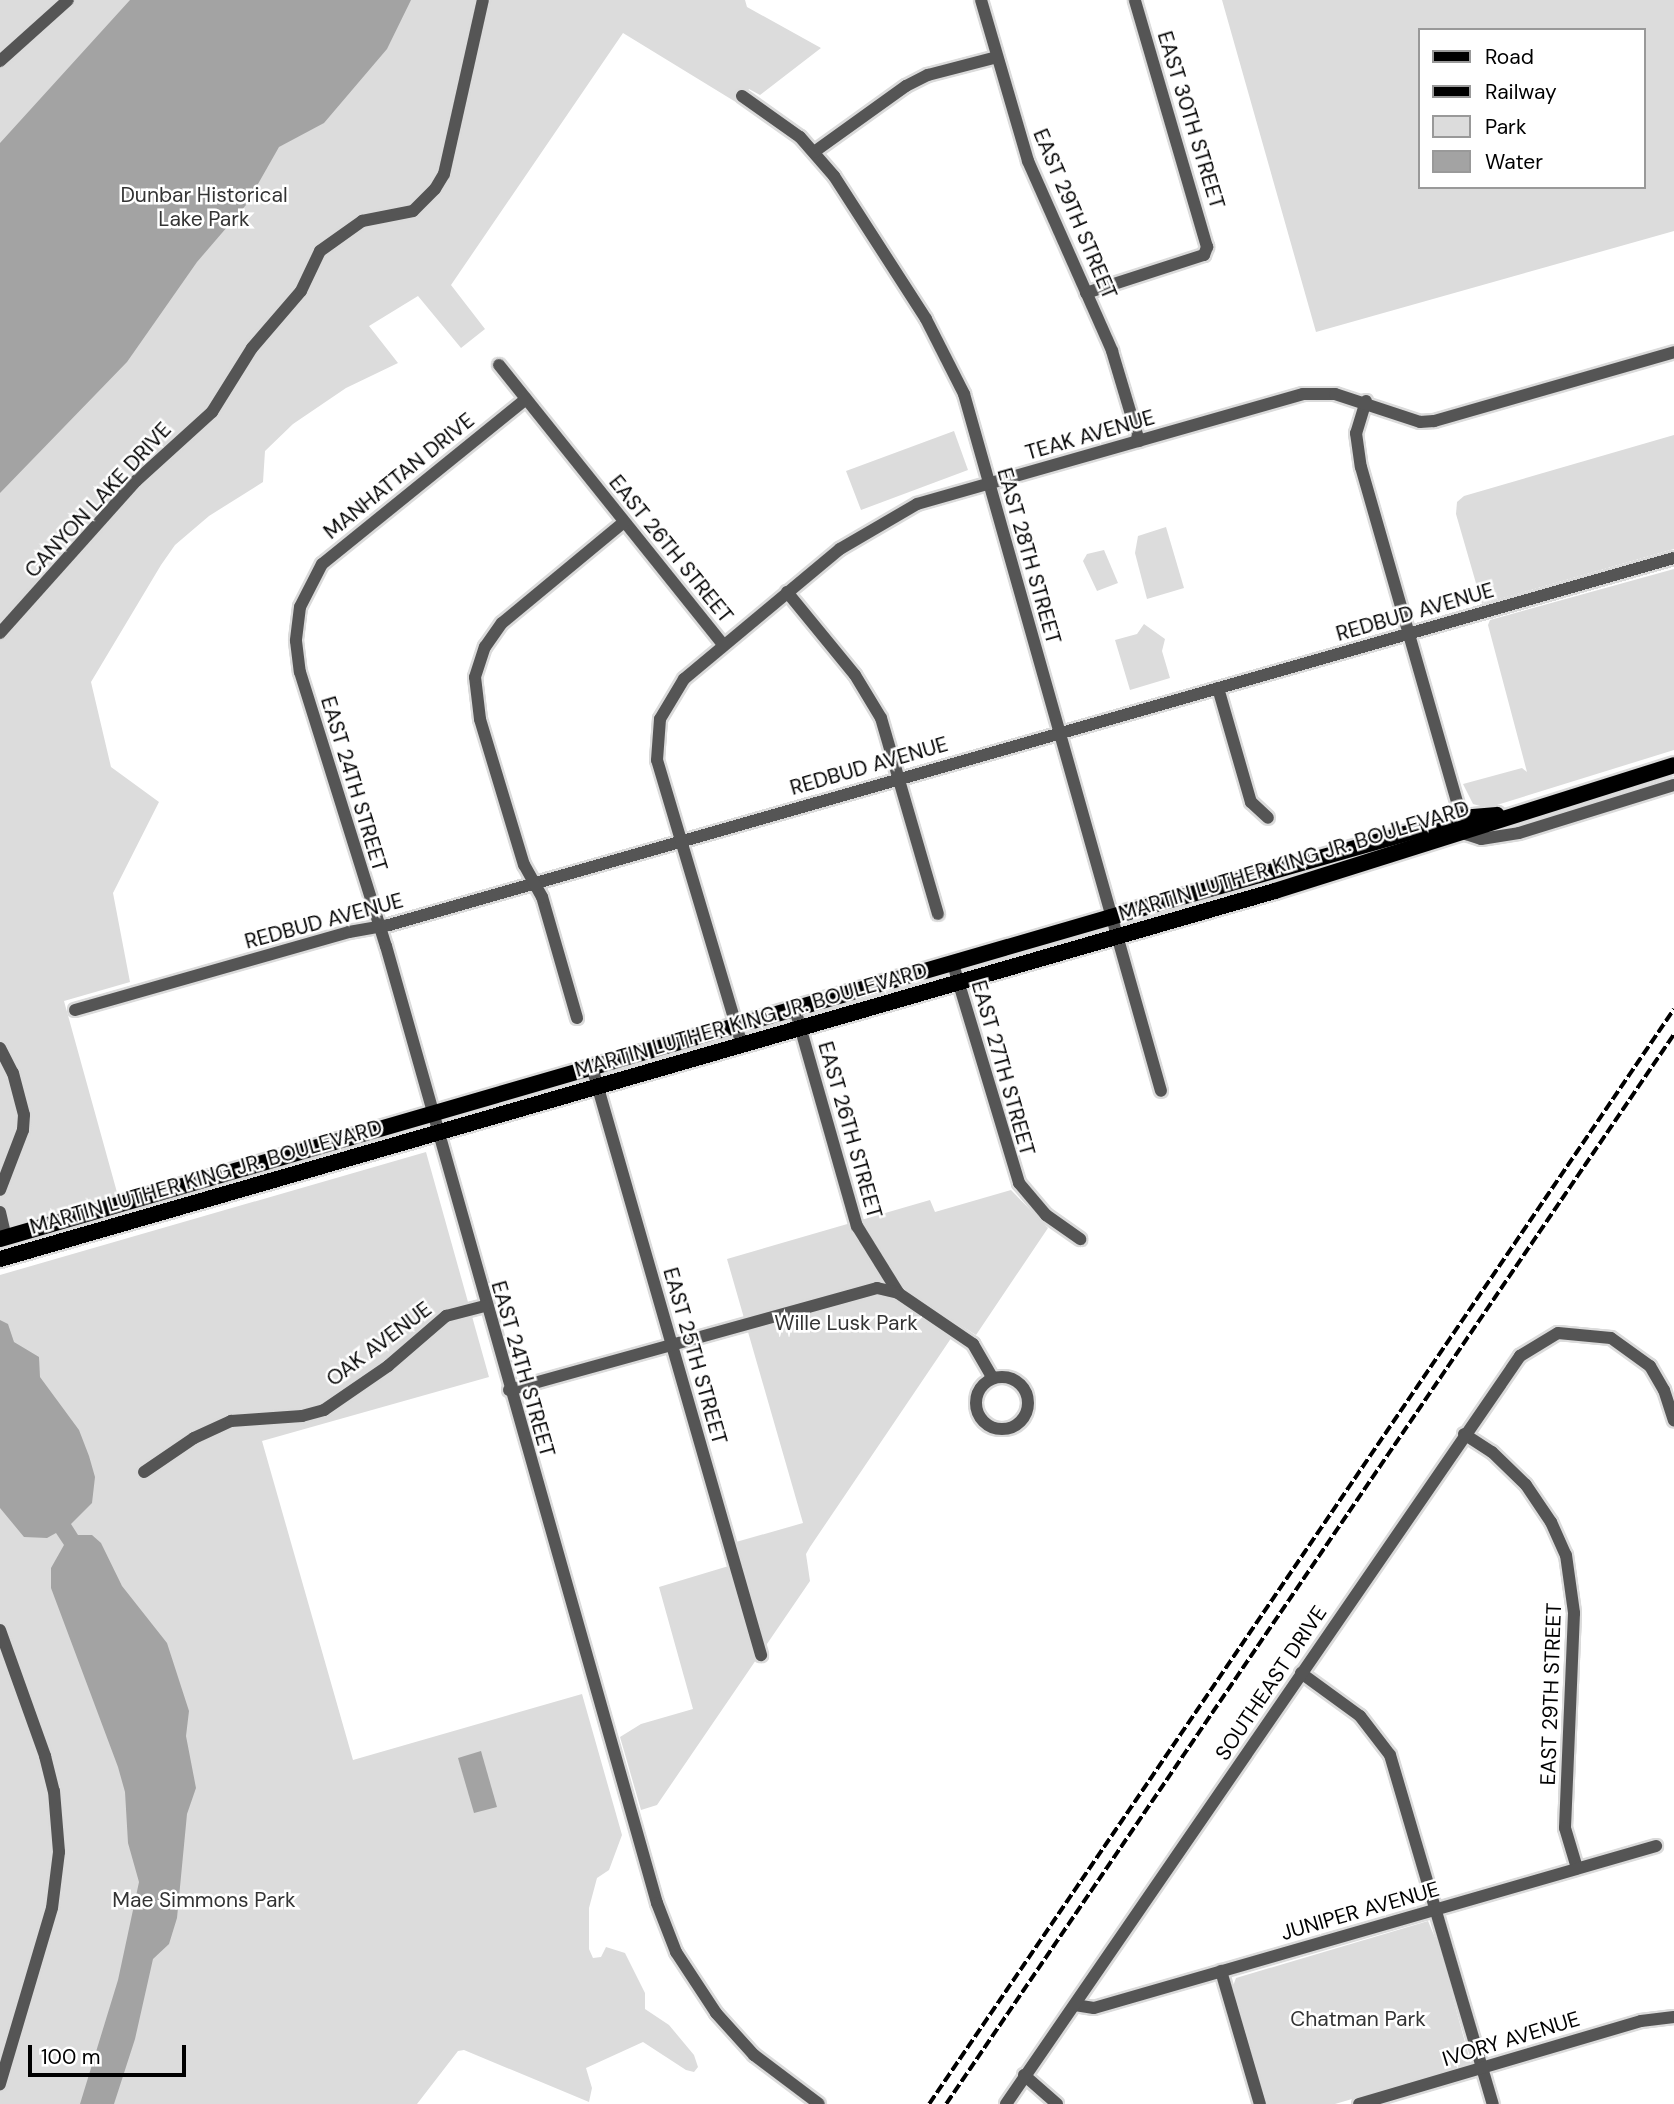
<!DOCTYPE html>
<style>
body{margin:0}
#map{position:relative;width:1674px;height:2104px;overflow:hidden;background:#fff;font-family:"DM Sans",sans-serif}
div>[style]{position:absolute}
.green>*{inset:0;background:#dcdcdc}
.water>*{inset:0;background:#a3a3a3}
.roads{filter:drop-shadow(2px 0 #dbdbdb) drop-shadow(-2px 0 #dbdbdb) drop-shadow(0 2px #dbdbdb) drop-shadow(0 -2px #dbdbdb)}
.minor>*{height:12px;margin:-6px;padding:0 6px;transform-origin:6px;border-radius:6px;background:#555}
.minor>.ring{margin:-6px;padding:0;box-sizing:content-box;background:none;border:12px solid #555;border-radius:50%}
.major>*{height:16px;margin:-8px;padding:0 8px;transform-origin:8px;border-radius:8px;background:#000}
.rail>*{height:3.5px;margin-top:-1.75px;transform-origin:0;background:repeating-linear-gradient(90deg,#000 0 10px,transparent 0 13.5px)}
span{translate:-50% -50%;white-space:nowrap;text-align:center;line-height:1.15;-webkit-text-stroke:5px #fff;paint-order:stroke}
.street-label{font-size:21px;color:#000}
.park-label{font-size:21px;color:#333}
.legend{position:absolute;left:1418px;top:28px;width:228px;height:161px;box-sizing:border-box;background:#fff;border:2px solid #999;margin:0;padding:9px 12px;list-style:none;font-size:21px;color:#000}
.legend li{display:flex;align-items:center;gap:14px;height:35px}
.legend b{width:35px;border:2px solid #999}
.scale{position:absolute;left:28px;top:2045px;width:158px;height:32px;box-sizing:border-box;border:4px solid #000;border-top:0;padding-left:9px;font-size:21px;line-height:24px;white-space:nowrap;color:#000;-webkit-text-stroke:5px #fff;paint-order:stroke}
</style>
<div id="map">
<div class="green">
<div style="clip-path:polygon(0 0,745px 0,747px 7px,821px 48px,760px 95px,749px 89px,739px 104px,623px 33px,451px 285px,485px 329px,461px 348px,418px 296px,369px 326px,398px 363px,346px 388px,293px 424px,265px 451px,263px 482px,209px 516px,175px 545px,161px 565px,91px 682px,111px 767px,159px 802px,113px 893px,130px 982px,64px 1001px,118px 1196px,0 1232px)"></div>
<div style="clip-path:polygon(evenodd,1222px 0,1674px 0,1674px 231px,1316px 332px,1222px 0,1420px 30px,1644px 30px,1644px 187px,1420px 187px,1420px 30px)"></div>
<div style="clip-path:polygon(954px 431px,968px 470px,861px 510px,846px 471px)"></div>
<div style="clip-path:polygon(1674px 435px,1674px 549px,1482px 604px,1456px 514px,1457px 502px,1464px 496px)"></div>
<div style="clip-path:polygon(1166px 527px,1184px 588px,1147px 599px,1135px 553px,1138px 536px)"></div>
<div style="clip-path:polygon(1104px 550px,1118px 583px,1097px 591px,1083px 561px,1087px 554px)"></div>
<div style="clip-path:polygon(1674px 569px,1674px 750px,1487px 808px,1473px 804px,1463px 784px,1522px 768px,1527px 772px,1488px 625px,1490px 620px)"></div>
<div style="clip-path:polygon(1144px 624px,1165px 639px,1162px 651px,1170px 678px,1130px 690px,1115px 640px,1137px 634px)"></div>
<div style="clip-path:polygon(426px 1152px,489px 1377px,262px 1441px,353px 1760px,582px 1694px,622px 1835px,609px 1870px,597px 1878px,589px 1908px,589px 1949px,593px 1958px,601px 1957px,606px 1947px,625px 1953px,645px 1993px,645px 2009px,669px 2025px,694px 2055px,698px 2067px,694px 2072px,686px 2070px,643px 2042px,586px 2068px,592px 2088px,589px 2102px,464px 2050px,458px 2051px,417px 2104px,0 2104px,0 1275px)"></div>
<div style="clip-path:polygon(1011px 1190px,1048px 1228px,976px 1335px,960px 1325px,810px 1547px,806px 1554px,810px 1581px,657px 1805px,641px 1810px,620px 1737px,641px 1724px,693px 1709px,659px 1587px,742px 1562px,736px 1542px,803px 1523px,727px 1259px,930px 1200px,935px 1212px)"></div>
<div style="clip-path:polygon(1428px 1921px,1439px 1947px,1471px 2064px,1335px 2104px,1267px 2104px,1233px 1986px,1236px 1978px)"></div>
</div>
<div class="water">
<div style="clip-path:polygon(130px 0,411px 0,387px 49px,324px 123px,279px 147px,246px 205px,197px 262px,127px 362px,0 493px,0 143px)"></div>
<div style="clip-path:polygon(0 1320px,8px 1324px,14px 1342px,39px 1357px,40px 1377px,79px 1430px,89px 1456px,95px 1477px,92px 1503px,71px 1524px,78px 1535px,92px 1535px,101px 1543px,122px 1586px,167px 1643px,189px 1711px,186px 1736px,196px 1788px,187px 1814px,177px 1918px,169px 1944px,153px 1959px,135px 2039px,114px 2104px,80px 2104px,118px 1980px,139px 1882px,128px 1843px,125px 1792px,118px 1767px,51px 1588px,51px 1568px,64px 1545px,56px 1533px,47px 1538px,24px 1537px,0 1508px)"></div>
<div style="clip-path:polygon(481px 1751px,497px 1807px,474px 1813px,458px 1758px)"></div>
</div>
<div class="roads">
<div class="minor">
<div style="left:981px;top:0;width:168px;rotate:73.7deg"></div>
<div style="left:1028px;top:161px;width:208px;rotate:66.1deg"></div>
<div style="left:1112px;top:351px;width:94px;rotate:73.3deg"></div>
<div style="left:0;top:61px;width:91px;rotate:-41.9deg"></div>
<div style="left:742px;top:96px;width:71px;rotate:35.3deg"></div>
<div style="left:800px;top:137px;width:52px;rotate:48.9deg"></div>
<div style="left:834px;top:176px;width:170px;rotate:57.2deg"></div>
<div style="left:926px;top:319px;width:84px;rotate:63.1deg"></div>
<div style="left:964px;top:394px;width:724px;rotate:74.22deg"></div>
<div style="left:814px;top:152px;width:113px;rotate:-35.7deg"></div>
<div style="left:906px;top:86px;width:25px;rotate:-27deg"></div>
<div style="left:928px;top:75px;width:71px;rotate:-14.6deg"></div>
<div style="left:1086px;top:293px;width:124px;rotate:-17.9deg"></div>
<div style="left:1204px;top:255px;width:9px;rotate:-69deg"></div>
<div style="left:1207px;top:247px;width:257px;rotate:-106.3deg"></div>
<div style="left:499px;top:365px;width:359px;rotate:51.3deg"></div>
<div style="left:526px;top:399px;width:262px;rotate:141deg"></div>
<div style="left:322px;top:564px;width:48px;rotate:117.1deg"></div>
<div style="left:300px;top:607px;width:34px;rotate:97deg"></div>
<div style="left:296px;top:641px;width:31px;rotate:83deg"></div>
<div style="left:300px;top:672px;width:287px;rotate:72.6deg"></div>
<div style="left:386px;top:946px;width:995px;rotate:74.19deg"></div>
<div style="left:657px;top:1903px;width:53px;rotate:68.8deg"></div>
<div style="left:676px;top:1952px;width:73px;rotate:56.7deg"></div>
<div style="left:716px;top:2013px;width:57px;rotate:47.9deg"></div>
<div style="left:754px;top:2055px;width:81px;rotate:37deg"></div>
<div style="left:1366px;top:401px;width:34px;rotate:107deg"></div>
<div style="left:1356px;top:433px;width:34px;rotate:82deg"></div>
<div style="left:1361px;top:467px;width:382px;rotate:74deg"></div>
<div style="left:1466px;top:834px;width:16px;rotate:18deg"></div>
<div style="left:1481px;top:839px;width:38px;rotate:-9deg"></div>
<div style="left:1519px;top:833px;width:162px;rotate:-17.2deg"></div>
<div style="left:787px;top:592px;width:107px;rotate:50.7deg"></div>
<div style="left:855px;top:675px;width:50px;rotate:58.8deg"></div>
<div style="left:881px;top:718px;width:204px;rotate:73.8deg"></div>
<div style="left:0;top:633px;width:204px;rotate:-48.2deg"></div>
<div style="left:136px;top:481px;width:103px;rotate:-42.2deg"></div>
<div style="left:212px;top:412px;width:75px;rotate:-58deg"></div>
<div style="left:252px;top:348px;width:75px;rotate:-49.3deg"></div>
<div style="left:301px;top:291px;width:44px;rotate:-64.6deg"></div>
<div style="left:320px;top:251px;width:52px;rotate:-35.5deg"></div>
<div style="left:362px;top:221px;width:52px;rotate:-11.1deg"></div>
<div style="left:413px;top:211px;width:31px;rotate:-45deg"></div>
<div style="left:435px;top:189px;width:17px;rotate:-59deg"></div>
<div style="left:444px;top:174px;width:178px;rotate:-77.4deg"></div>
<div style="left:1218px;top:688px;width:119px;rotate:73.9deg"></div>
<div style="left:1251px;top:802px;width:23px;rotate:43deg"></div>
<div style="left:953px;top:964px;width:229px;rotate:73.2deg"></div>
<div style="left:1019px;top:1183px;width:42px;rotate:49.8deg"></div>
<div style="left:1046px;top:1215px;width:42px;rotate:35.2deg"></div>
<div style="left:795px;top:1009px;width:226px;rotate:74.1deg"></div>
<div style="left:857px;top:1226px;width:78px;rotate:58.2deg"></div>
<div style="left:75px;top:1010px;width:285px;rotate:-15.9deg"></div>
<div style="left:349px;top:932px;width:41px;rotate:-9.9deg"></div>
<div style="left:389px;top:925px;width:1336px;rotate:-15.94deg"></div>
<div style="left:577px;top:1018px;width:126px;rotate:-106.1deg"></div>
<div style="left:542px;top:897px;width:37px;rotate:-119deg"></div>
<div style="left:524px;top:865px;width:152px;rotate:-106.8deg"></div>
<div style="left:480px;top:719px;width:42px;rotate:-96.8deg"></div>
<div style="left:475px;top:677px;width:32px;rotate:-72deg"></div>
<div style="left:485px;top:647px;width:29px;rotate:-55deg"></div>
<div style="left:502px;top:623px;width:158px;rotate:-39.6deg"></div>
<div style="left:742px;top:1045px;width:297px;rotate:-106.6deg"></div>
<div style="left:657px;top:760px;width:41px;rotate:-85.8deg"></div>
<div style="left:660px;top:719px;width:47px;rotate:-59deg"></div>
<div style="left:684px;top:679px;width:203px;rotate:-39.8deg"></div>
<div style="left:840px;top:549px;width:89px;rotate:-30.3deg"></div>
<div style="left:917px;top:504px;width:401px;rotate:-15.9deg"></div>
<div style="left:1303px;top:394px;width:32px"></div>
<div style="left:1335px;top:394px;width:89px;rotate:18.2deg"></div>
<div style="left:1420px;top:422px;width:14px;rotate:-4deg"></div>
<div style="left:1434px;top:421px;width:250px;rotate:-16deg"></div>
<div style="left:0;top:1048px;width:28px;rotate:63deg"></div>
<div style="left:13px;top:1073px;width:43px;rotate:75.3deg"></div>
<div style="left:24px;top:1115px;width:15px;rotate:94deg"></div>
<div style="left:23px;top:1130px;width:64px;rotate:111deg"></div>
<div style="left:592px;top:1067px;width:612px;rotate:73.96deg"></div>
<div style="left:0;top:1212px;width:26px;rotate:77deg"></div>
<div class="ring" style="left:976px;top:1377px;width:40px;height:40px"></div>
<div style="left:509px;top:1390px;width:382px;rotate:-15.5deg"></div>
<div style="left:877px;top:1288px;width:22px;rotate:13deg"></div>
<div style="left:898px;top:1293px;width:91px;rotate:34.2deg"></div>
<div style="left:973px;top:1344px;width:39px;rotate:60deg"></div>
<div style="left:1464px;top:1434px;width:33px;rotate:33deg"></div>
<div style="left:1492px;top:1452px;width:47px;rotate:44.1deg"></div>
<div style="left:1526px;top:1485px;width:45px;rotate:56deg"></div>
<div style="left:1551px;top:1522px;width:36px;rotate:66deg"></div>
<div style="left:1566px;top:1555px;width:59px;rotate:82.1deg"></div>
<div style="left:1574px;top:1613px;width:215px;rotate:92.4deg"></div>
<div style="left:1565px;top:1828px;width:42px;rotate:73.3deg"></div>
<div style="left:144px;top:1472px;width:60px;rotate:-34.2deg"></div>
<div style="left:194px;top:1438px;width:41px;rotate:-24.7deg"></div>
<div style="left:231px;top:1421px;width:71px;rotate:-4deg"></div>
<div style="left:302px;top:1416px;width:23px;rotate:-15deg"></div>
<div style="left:324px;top:1410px;width:78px;rotate:-34.5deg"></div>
<div style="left:388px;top:1366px;width:77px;rotate:-40.8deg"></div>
<div style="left:446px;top:1316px;width:40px;rotate:-14.4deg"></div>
<div style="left:0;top:1630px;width:134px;rotate:70.3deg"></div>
<div style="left:45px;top:1756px;width:36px;rotate:76deg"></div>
<div style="left:54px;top:1791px;width:61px;rotate:85.3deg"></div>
<div style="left:59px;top:1852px;width:56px;rotate:97.1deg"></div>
<div style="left:52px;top:1908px;width:184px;rotate:106.5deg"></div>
<div style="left:1301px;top:1673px;width:73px;rotate:36.1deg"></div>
<div style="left:1360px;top:1716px;width:49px;rotate:52.4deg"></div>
<div style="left:1390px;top:1755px;width:364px;rotate:73.6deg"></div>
<div style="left:1221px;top:1971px;width:139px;rotate:73.7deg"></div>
<div style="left:1075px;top:2005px;width:19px;rotate:9deg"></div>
<div style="left:1094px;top:2008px;width:585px;rotate:-16.08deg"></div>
<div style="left:1024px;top:2075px;width:44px;rotate:41.3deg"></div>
<div style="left:1006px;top:2104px;width:908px;rotate:-55.5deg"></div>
<div style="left:1520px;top:1356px;width:44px;rotate:-31.2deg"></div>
<div style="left:1558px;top:1333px;width:53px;rotate:5.4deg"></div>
<div style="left:1611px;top:1338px;width:48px;rotate:35.7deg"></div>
<div style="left:1650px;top:1366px;width:28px;rotate:60deg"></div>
<div style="left:1664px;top:1390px;width:32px;rotate:72deg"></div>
<div style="left:1359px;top:2104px;width:294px;rotate:-16.4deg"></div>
<div style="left:1641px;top:2021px;width:33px;rotate:-7deg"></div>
</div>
<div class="major">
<div style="left:0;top:1239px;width:1157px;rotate:-16.16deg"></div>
<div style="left:1111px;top:917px;width:364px;rotate:-15.8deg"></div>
<div style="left:1461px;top:818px;width:36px;rotate:-5deg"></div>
<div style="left:0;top:1259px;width:1327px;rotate:-16.1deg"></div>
<div style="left:1275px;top:891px;width:418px;rotate:-17.5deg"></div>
</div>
</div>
<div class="rail">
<div style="left:929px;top:2104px;width:1324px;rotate:-55.77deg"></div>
<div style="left:946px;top:2104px;width:1294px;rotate:-55.77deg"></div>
</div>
<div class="street-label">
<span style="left:1191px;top:120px;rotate:73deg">EAST 30TH STREET</span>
<span style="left:1075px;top:214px;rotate:67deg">EAST 29TH STREET</span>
<span style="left:1090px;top:435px;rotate:-16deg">TEAK AVENUE</span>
<span style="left:399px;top:476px;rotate:-39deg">MANHATTAN DRIVE</span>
<span style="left:98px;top:500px;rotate:-47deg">CANYON LAKE DRIVE</span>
<span style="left:671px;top:549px;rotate:51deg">EAST 26TH STREET</span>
<span style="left:1029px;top:556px;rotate:74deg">EAST 28TH STREET</span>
<span style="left:1415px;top:612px;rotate:-16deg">REDBUD AVENUE</span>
<span style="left:869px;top:766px;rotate:-16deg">REDBUD AVENUE</span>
<span style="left:354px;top:784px;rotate:73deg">EAST 24TH STREET</span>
<span style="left:1294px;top:861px;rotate:-17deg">MARTIN LUTHER KING JR. BOULEVARD</span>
<span style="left:324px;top:921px;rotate:-15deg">REDBUD AVENUE</span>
<span style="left:751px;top:1020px;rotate:-16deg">MARTIN LUTHER KING JR. BOULEVARD</span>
<span style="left:1003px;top:1068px;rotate:74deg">EAST 27TH STREET</span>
<span style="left:850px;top:1130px;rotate:74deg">EAST 26TH STREET</span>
<span style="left:206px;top:1177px;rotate:-16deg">MARTIN LUTHER KING JR. BOULEVARD</span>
<span style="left:379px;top:1344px;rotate:-37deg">OAK AVENUE</span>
<span style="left:695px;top:1356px;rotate:74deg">EAST 25TH STREET</span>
<span style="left:523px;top:1369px;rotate:74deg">EAST 24TH STREET</span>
<span style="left:1271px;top:1683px;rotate:-56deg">SOUTHEAST DRIVE</span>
<span style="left:1551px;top:1694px;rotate:-88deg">EAST 29TH STREET</span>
<span style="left:1360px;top:1911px;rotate:-16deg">JUNIPER AVENUE</span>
<span style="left:1511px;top:2039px;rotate:-17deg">IVORY AVENUE</span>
</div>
<div class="park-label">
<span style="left:204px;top:207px">Dunbar Historical<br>Lake Park</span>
<span style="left:846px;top:1323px">Wille Lusk Park</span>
<span style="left:204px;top:1900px">Mae Simmons Park</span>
<span style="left:1358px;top:2019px">Chatman Park</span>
</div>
<ul class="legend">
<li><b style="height:9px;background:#000"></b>Road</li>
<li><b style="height:9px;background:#000"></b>Railway</li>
<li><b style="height:19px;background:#dcdcdc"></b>Park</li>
<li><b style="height:19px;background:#a3a3a3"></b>Water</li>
</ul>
<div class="scale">100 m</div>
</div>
